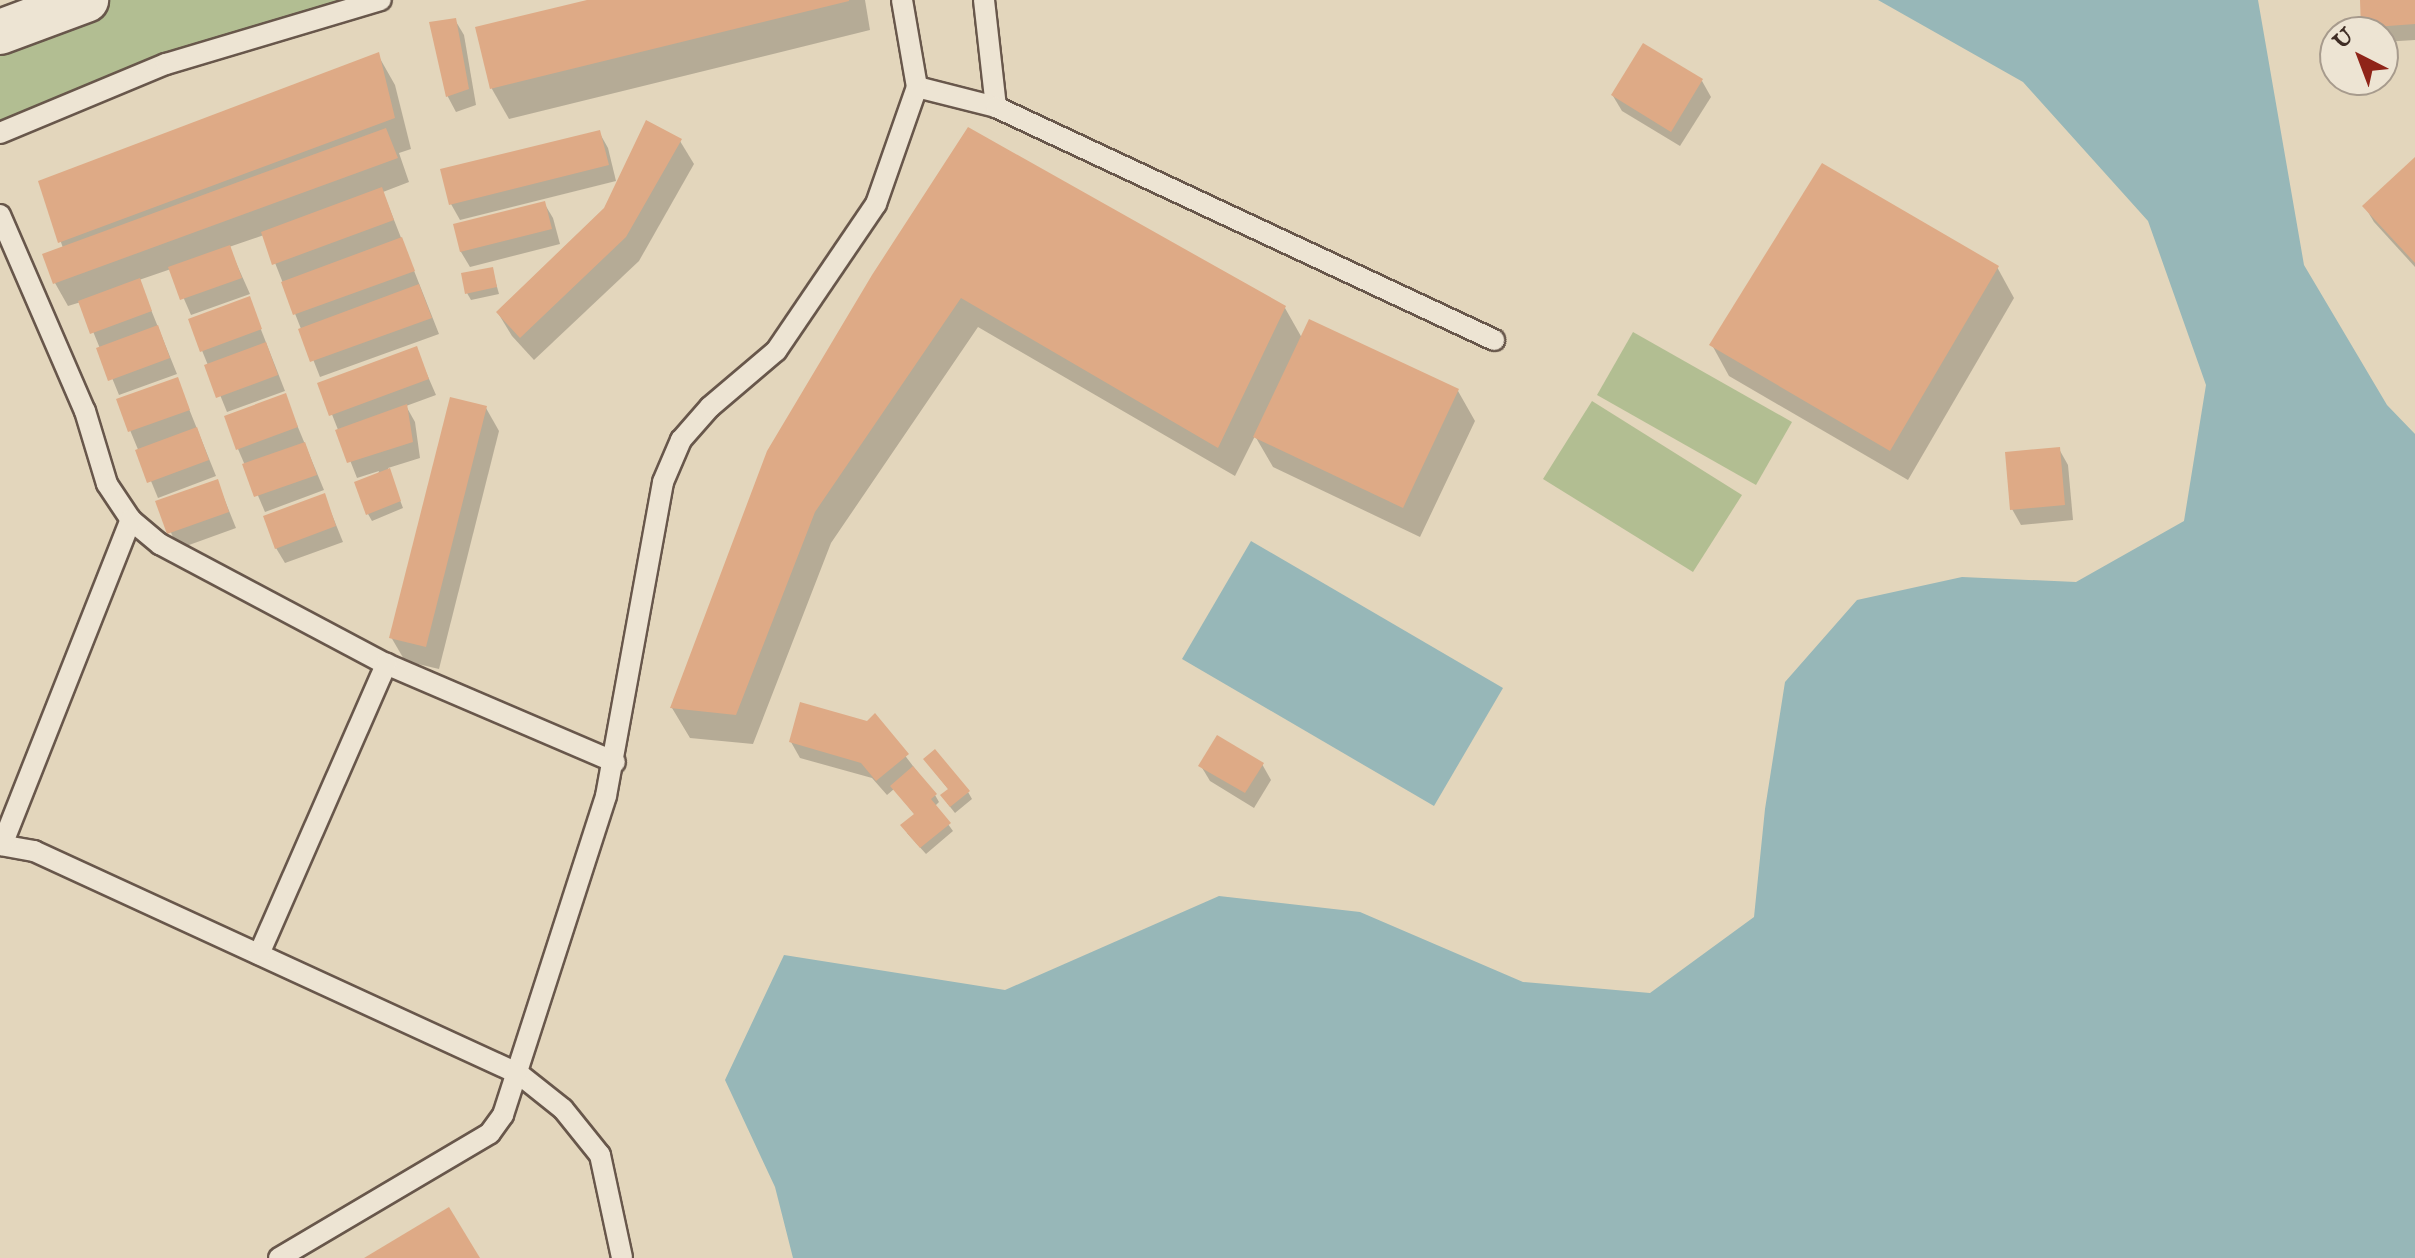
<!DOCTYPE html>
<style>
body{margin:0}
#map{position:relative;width:2415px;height:1258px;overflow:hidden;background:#e3d6bc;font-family:"IM FELL English",serif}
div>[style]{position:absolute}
.green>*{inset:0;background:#b2be92}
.water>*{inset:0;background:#97b7b8}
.shadow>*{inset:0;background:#0003}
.building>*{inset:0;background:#deaa86}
.roads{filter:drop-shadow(2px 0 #68574b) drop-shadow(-2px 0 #68574b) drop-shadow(0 2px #68574b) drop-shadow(0 -2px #68574b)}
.service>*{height:20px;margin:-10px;padding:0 10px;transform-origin:10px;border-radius:10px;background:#ede4d3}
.secondary>*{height:44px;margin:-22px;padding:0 22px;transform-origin:22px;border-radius:22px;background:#ede4d3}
span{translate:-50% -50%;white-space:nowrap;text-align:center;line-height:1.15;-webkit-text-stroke:8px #ede4d3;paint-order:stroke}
.north{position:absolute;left:2319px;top:16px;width:80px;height:80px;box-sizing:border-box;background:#ede4d3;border:2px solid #a79b8d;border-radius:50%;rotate:318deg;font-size:22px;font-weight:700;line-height:32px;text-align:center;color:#3f2d25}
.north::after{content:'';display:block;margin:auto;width:28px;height:36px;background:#8f2418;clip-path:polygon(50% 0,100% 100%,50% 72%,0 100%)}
</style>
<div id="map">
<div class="green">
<div style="clip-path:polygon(89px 0,381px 0,288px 26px,0 133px,0 34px)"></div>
<div style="clip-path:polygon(1633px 332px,1792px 422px,1756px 485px,1597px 395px)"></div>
<div style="clip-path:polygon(1592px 401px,1742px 495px,1693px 572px,1543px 479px)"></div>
</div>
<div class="water">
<div style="clip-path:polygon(1878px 0,2258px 0,2304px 265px,2387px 405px,2415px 434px,2415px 1258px,793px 1258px,775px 1187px,725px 1080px,784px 955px,1005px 990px,1219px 896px,1360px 912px,1523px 982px,1650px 993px,1754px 917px,1765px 809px,1785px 682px,1857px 600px,1962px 577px,2076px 582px,2184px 521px,2206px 385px,2148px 221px,2023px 82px)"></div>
<div style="clip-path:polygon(1251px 541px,1503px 688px,1434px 806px,1182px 659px)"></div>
</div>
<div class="shadow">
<div style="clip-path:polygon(596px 0,865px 0,870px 30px,509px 119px,492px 89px,477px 29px)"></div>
<div style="clip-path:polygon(2362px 0,2415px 0,2415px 40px,2383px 42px,2383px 32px,2366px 32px)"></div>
<div style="clip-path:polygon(455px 20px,464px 35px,476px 105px,456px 112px,448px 97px,431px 23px)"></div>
<div style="clip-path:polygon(378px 55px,395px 85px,411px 149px,399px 153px,409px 182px,383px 192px,439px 334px,320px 377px,264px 235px,229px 247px,250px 294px,191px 315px,171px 269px,139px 280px,177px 374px,119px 395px,81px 302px,68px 306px,55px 283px,63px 248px,40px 182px)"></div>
<div style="clip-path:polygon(1702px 81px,1711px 97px,1680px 146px,1622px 111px,1613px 96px)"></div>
<div style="clip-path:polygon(599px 132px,608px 148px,616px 181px,460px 220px,451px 204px)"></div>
<div style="clip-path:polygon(680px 141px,694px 164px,639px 261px,534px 360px,512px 336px,498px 313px)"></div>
<div style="clip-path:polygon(2415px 160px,2415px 267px,2374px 222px,2365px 207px)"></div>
<div style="clip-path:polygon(544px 203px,553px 218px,560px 244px,470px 267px,461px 252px,455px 226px)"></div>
<div style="clip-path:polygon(1997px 267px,2014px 298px,1908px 480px,1729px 376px,1712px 345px)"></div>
<div style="clip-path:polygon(492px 269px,499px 294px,471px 300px,467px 293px)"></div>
<div style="clip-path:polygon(873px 276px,1285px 308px,1302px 338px,1458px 391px,1475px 421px,1420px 537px,1273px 467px,1255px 436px,1235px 476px,978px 327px,831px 543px,753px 744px,690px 738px,672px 708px)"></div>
<div style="clip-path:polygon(249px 299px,285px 391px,227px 412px,190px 321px)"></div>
<div style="clip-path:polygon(416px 349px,436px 395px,406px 406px,415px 422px,420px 458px,388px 468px,403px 508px,372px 521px,368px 514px,379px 471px,357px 478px,320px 384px)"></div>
<div style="clip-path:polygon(177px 379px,216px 476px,158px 498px,118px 401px)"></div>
<div style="clip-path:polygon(285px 396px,324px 490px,265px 512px,238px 449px)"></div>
<div style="clip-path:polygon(486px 408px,499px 431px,439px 669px,405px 661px,391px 637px)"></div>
<div style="clip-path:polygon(2059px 449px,2068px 465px,2073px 520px,2021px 525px,2012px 509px)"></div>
<div style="clip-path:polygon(217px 481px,236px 528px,178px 549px,158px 502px)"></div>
<div style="clip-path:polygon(324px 495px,343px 542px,285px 563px,276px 548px)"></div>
<div style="clip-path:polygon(875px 716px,935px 795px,939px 802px,935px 806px,953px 831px,926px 854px,907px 833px,915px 815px,894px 789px,887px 795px,872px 778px,800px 758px,791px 742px,867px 723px)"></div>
<div style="clip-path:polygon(925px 760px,968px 792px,972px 799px,955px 813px,947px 803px,949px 790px)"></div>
<div style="clip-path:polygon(1262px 764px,1271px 780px,1254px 808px,1210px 781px,1201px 766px)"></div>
</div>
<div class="building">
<div style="clip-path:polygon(587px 0,849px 0,849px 1px,490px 89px,475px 27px)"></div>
<div style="clip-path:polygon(2360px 0,2415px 0,2415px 24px,2361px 28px)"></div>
<div style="clip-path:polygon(456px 18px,469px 89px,446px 97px,429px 22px)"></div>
<div style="clip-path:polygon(1643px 43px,1703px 79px,1671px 132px,1611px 95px)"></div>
<div style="clip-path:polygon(379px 52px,395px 118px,58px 243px,38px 181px)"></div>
<div style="clip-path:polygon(646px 120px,682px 139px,626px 237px,520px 338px,496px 312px,604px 208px)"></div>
<div style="clip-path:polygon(968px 127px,1286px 306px,1218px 448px,961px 298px,815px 512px,736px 715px,670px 708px,767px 451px,872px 275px)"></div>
<div style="clip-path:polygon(386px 128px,398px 158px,53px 284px,42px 254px)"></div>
<div style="clip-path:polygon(600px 130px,609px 165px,449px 205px,440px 169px)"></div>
<div style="clip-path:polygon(2415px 157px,2415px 263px,2362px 206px)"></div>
<div style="clip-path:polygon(1822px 163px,1999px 266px,1890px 451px,1709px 345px)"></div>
<div style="clip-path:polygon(382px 187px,394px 220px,272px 265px,261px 232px)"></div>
<div style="clip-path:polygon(545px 201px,552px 229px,460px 252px,453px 224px)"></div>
<div style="clip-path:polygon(402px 237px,415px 271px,293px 315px,281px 282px)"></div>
<div style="clip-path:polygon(230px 245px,242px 278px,180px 300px,168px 267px)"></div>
<div style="clip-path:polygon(493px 267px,497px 287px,465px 294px,461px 273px)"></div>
<div style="clip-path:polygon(140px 278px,152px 311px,90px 334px,78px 301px)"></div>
<div style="clip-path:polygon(419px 284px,432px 318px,310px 362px,298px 329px)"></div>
<div style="clip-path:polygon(250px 296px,262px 329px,200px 352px,188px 319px)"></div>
<div style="clip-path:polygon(1309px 319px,1459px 389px,1403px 508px,1253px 437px)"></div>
<div style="clip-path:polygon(158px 325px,170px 358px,108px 381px,96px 348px)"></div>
<div style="clip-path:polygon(266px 342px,278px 375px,216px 398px,204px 365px)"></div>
<div style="clip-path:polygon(417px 346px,429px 379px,329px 416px,317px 383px)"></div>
<div style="clip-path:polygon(178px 377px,190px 410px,128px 432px,116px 399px)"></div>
<div style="clip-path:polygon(286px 393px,298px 427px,236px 450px,224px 416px)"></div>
<div style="clip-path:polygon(450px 397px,487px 406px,426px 647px,389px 638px)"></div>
<div style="clip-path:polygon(407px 404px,413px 442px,347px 463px,335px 430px)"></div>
<div style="clip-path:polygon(197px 427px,209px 460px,147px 483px,135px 450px)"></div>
<div style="clip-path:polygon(305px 442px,317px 475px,254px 497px,242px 464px)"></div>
<div style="clip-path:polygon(2060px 447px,2065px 505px,2010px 510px,2005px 452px)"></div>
<div style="clip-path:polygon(390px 468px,401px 501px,366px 515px,354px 482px)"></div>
<div style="clip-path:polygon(218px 479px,229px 512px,167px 534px,155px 501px)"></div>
<div style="clip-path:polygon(325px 493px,336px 526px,275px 549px,263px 516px)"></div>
<div style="clip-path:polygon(800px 702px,867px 721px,875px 713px,909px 754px,876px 781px,861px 763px,789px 742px)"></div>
<div style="clip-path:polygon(1217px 735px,1264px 763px,1245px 793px,1198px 766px)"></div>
<div style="clip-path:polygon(935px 749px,970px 791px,950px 807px,940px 795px,948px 789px,923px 759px)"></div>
<div style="clip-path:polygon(913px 766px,937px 794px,931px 799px,951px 823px,920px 848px,900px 825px,914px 814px,890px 786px)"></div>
<div style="clip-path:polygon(449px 1207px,480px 1258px,364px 1258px)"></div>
</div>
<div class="roads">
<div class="service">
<div style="left:984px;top:0;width:108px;rotate:83.6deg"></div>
<div style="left:917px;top:87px;width:81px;rotate:14.2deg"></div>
<div style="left:996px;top:107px;width:550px;rotate:25.07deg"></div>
<div style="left:0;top:133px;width:180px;rotate:-22.6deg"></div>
<div style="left:166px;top:64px;width:224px;rotate:-16.6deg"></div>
<div style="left:0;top:215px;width:214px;rotate:66.6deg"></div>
<div style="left:85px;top:411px;width:76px;rotate:73.2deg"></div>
<div style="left:107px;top:484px;width:43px;rotate:56.3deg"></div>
<div style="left:131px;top:520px;width:38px;rotate:40deg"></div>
<div style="left:160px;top:544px;width:256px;rotate:28deg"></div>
<div style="left:386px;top:664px;width:249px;rotate:23.2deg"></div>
<div style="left:0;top:845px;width:35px;rotate:10deg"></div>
<div style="left:34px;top:851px;width:534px;rotate:24.69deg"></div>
<div style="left:519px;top:1074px;width:56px;rotate:38.5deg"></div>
<div style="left:563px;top:1109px;width:59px;rotate:51.2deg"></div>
<div style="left:600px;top:1155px;width:105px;rotate:77.9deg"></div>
<div style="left:2px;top:845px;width:350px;rotate:-68.4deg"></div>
<div style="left:259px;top:954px;width:317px;rotate:-66.3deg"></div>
<div style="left:279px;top:1258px;width:245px;rotate:-30.6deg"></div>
<div style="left:490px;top:1133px;width:22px;rotate:-54deg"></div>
<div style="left:503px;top:1115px;width:335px;rotate:-72.1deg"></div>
<div style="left:606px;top:796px;width:319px;rotate:-79.7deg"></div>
<div style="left:663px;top:482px;width:46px;rotate:-66.8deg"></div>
<div style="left:681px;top:440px;width:44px;rotate:-48.7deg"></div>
<div style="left:710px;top:407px;width:87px;rotate:-40.3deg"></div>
<div style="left:776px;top:351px;width:178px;rotate:-55.8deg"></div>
<div style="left:876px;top:204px;width:124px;rotate:-70.7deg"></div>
<div style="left:917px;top:87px;width:88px;rotate:-99.8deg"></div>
</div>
<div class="secondary">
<div style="left:0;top:32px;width:92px;rotate:-20.4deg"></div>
</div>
</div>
<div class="north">U</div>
</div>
